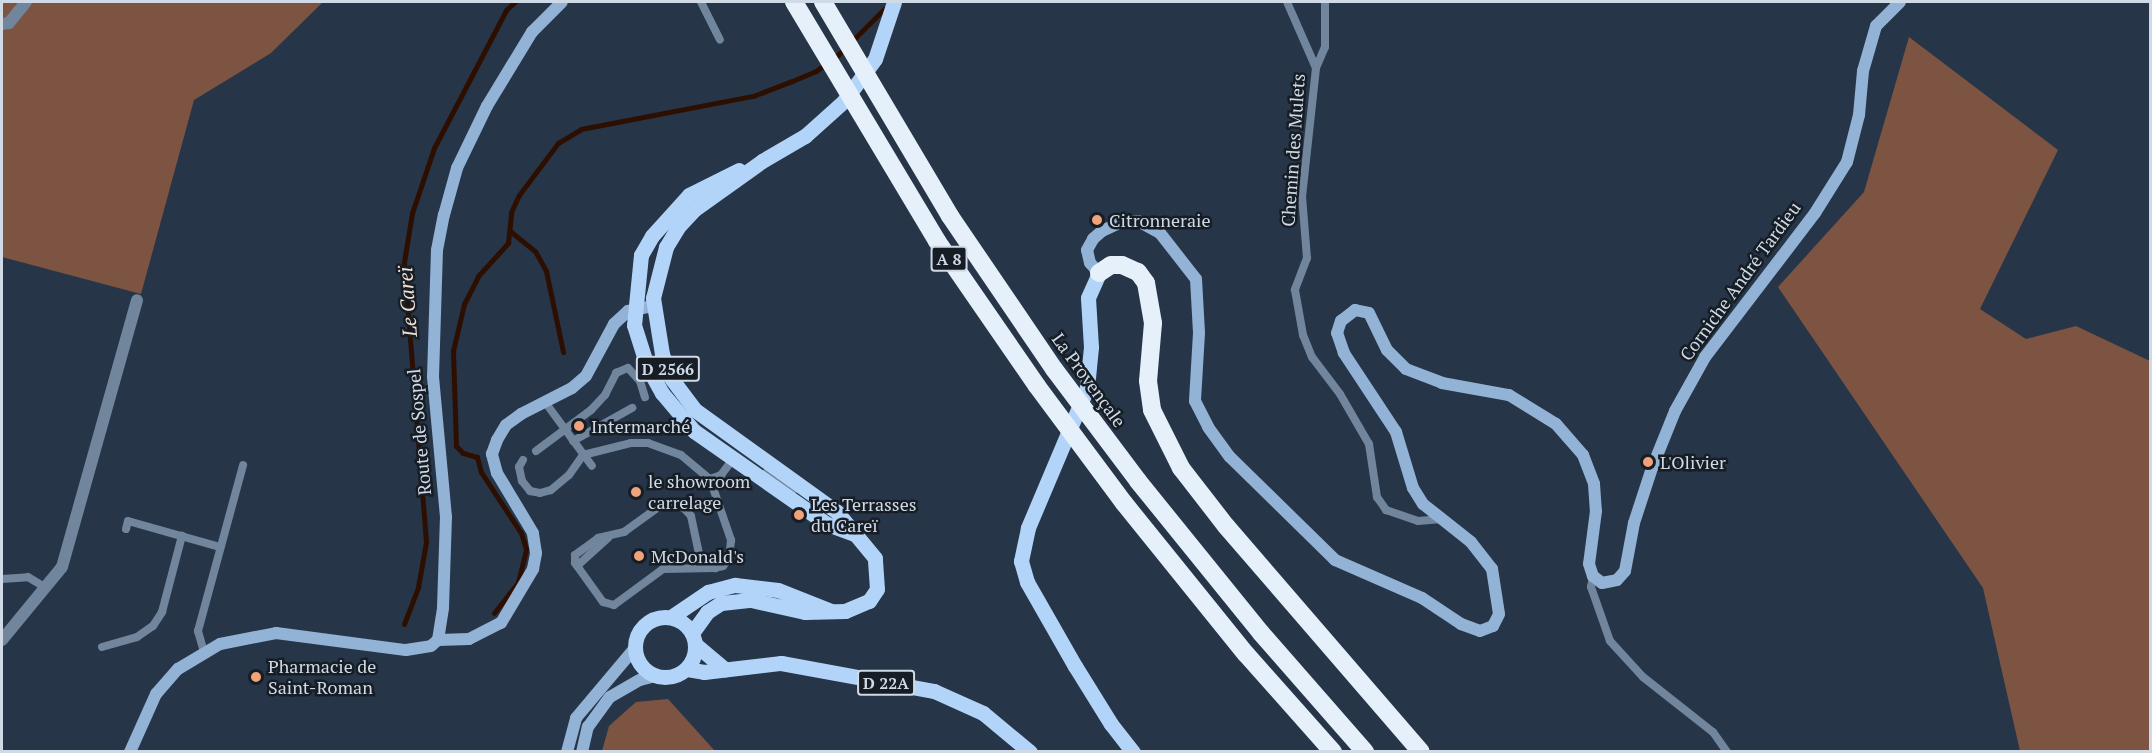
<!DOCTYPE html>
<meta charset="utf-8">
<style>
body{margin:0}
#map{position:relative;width:2152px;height:753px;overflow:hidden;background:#263648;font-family:"PT Serif",serif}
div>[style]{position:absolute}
.green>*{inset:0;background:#7c5441}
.stream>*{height:5px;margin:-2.5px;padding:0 2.5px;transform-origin:2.5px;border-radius:2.5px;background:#2d0f01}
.lane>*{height:8px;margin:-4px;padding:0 4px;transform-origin:4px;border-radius:4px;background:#71859c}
.street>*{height:12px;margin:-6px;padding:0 6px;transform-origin:6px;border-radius:6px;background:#71859c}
.secondary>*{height:12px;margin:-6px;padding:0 6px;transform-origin:6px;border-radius:6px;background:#92b2d6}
.primary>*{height:15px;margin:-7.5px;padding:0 7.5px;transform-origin:7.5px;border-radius:7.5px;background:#b3d4f9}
.primary>.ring{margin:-7.5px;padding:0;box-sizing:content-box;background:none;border:15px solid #b3d4f9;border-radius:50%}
.highway>*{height:18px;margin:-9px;padding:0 9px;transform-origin:9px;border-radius:9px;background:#e6f0fb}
.highway-bridge>*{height:18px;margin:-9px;padding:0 9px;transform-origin:9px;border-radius:9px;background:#e6f0fb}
.dots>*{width:16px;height:16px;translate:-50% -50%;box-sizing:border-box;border:3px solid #161d25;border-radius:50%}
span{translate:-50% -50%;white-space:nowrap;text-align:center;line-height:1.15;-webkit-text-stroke:5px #161d25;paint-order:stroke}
.shield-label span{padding:2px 4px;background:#161d25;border:2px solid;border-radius:4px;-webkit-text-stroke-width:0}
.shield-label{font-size:16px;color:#d0dae6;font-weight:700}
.street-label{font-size:18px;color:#d0dae6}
.poi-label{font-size:18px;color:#d0dae6}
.left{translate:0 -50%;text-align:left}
.water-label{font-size:20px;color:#f2dfd5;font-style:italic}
.frame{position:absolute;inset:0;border:3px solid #d0dae6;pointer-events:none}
</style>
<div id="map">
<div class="green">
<div style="clip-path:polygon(2px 2px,323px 2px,271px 53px,194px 100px,141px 294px,2px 257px)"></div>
<div style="clip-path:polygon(1909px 37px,2058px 150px,1980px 309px,2026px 339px,2076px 326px,2150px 361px,2150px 751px,2020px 751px,1983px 588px,1778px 287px,1864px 192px)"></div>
<div style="clip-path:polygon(668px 699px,715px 751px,602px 751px,609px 726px,636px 702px)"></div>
</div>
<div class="stream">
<div style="left:510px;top:231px;width:32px;rotate:39deg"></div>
<div style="left:535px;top:251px;width:23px;rotate:61deg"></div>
<div style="left:546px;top:271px;width:83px;rotate:78.1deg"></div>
<div style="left:494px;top:613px;width:39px;rotate:-52deg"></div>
<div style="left:518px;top:582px;width:34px;rotate:-76deg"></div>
<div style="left:526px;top:549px;width:17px;rotate:-107deg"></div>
<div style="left:521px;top:533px;width:73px;rotate:-123.3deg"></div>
<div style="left:481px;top:472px;width:16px;rotate:-105deg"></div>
<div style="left:477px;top:457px;width:15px;rotate:-164deg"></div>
<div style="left:463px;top:453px;width:10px;rotate:-135deg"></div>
<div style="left:456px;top:446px;width:95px;rotate:-91.8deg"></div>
<div style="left:453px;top:351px;width:48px;rotate:-76.8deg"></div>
<div style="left:464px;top:304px;width:31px;rotate:-63deg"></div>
<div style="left:478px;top:276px;width:45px;rotate:-47.7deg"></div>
<div style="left:508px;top:243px;width:31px;rotate:-84deg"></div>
<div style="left:511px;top:212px;width:19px;rotate:-65deg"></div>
<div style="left:519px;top:195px;width:65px;rotate:-53.1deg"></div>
<div style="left:558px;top:143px;width:27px;rotate:-31deg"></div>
<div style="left:581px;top:129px;width:175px;rotate:-10.9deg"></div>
<div style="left:753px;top:96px;width:40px;rotate:-21deg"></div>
<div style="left:790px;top:82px;width:28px;rotate:-23deg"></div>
<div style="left:816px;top:71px;width:27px;rotate:-36deg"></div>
<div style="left:838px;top:55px;width:65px;rotate:-45deg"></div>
<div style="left:404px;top:624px;width:40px;rotate:-69deg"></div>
<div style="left:418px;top:587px;width:46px;rotate:-79.9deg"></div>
<div style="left:426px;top:542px;width:281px;rotate:-94.5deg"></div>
<div style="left:404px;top:262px;width:50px;rotate:-80.7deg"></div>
<div style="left:412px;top:213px;width:69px;rotate:-71.3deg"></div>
<div style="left:434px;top:148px;width:156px;rotate:-62.4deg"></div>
<div style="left:506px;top:10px;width:12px;rotate:-42deg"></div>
</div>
<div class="lane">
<div style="left:701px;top:2px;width:42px;rotate:63.4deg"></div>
<div style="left:1287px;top:2px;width:72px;rotate:66.3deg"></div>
<div style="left:1316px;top:68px;width:129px;rotate:96.2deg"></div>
<div style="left:1302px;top:196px;width:62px;rotate:85.4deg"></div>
<div style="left:1307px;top:258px;width:34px;rotate:111deg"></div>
<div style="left:1295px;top:290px;width:46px;rotate:79.9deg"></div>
<div style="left:1303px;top:335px;width:24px;rotate:68deg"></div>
<div style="left:1312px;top:357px;width:46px;rotate:52.9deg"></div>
<div style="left:1340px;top:394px;width:58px;rotate:59.9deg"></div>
<div style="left:1369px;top:444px;width:54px;rotate:81.4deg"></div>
<div style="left:1377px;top:497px;width:16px;rotate:55deg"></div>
<div style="left:1386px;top:510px;width:34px;rotate:19deg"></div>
<div style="left:1418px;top:521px;width:24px;rotate:-5deg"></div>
<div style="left:1316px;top:68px;width:23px;rotate:-67deg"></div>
<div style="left:1325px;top:47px;width:45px;rotate:-90deg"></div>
<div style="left:545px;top:402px;width:79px;rotate:53.7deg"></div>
<div style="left:573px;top:441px;width:68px;rotate:-29.2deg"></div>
<div style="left:536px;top:451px;width:69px;rotate:-36.7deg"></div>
<div style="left:591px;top:410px;width:21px;rotate:-47deg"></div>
<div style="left:605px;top:395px;width:25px;rotate:-63deg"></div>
<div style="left:616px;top:373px;width:13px;rotate:-23deg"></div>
<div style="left:628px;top:368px;width:18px;rotate:47deg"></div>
<div style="left:640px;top:381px;width:17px;rotate:73deg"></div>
<div style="left:523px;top:460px;width:8px;rotate:120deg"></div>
<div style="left:519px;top:467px;width:14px;rotate:78deg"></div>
<div style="left:522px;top:481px;width:13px;rotate:51deg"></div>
<div style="left:530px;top:491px;width:10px;rotate:11deg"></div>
<div style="left:540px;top:493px;width:11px;rotate:-15deg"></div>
<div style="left:551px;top:490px;width:23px;rotate:-40deg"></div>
<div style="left:569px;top:475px;width:24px;rotate:-55deg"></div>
<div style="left:583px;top:455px;width:49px;rotate:-14deg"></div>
<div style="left:631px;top:443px;width:17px"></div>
<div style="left:648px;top:443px;width:35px;rotate:20deg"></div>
<div style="left:681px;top:455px;width:38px;rotate:40deg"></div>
<div style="left:710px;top:479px;width:12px;rotate:-20deg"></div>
<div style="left:721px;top:475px;width:21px;rotate:-53deg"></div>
<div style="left:766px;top:473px;width:31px;rotate:32deg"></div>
<div style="left:792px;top:489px;width:11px;rotate:-5deg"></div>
<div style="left:710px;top:479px;width:65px;rotate:71deg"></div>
<div style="left:731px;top:540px;width:19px;rotate:96deg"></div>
<div style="left:729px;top:559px;width:9px;rotate:131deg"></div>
<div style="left:723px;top:566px;width:8px;rotate:166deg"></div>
<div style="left:715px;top:568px;width:52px;rotate:178.9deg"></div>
<div style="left:663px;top:569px;width:61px;rotate:143.7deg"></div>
<div style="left:614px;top:605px;width:11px;rotate:-165deg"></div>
<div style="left:603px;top:602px;width:48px;rotate:-125.7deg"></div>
<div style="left:575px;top:563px;width:8px;rotate:-90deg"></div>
<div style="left:575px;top:555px;width:29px;rotate:-36deg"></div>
<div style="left:598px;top:538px;width:27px;rotate:-13deg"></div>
<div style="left:624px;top:532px;width:49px;rotate:-35.9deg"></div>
<div style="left:664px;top:503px;width:14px;rotate:-4deg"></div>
<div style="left:678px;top:502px;width:19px;rotate:47deg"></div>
<div style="left:691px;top:516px;width:40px;rotate:78deg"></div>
<div style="left:699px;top:555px;width:21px;rotate:39deg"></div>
<div style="left:126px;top:529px;width:8px;rotate:-76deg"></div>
<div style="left:128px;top:521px;width:96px;rotate:15.8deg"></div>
<div style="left:577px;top:566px;width:42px;rotate:-42.1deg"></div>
<div style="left:1593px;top:576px;width:11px;rotate:100deg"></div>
<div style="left:1591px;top:587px;width:57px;rotate:70.6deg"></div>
<div style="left:1610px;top:641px;width:49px;rotate:47.5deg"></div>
<div style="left:1643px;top:677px;width:89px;rotate:38.2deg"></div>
<div style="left:1713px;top:732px;width:24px;rotate:55deg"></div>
<div style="left:2px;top:579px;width:26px;rotate:-4deg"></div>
<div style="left:28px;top:577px;width:21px;rotate:31deg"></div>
<div style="left:102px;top:647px;width:36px;rotate:-16deg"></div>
<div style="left:137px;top:637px;width:19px;rotate:-35deg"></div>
<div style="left:153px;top:626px;width:17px;rotate:-57deg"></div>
<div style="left:162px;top:612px;width:79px;rotate:-75.3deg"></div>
<div style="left:204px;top:652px;width:22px;rotate:-106deg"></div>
<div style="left:198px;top:631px;width:172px;rotate:-74.8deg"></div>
</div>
<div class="street">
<div style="left:2px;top:24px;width:7px;rotate:-8deg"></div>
<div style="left:9px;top:23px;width:27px;rotate:-51deg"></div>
<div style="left:2px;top:640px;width:94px;rotate:-50.6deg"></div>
<div style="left:62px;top:567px;width:277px;rotate:-74.3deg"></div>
</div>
<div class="secondary">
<div style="left:1099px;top:273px;width:13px;rotate:-132deg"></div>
<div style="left:1090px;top:263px;width:13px;rotate:-103deg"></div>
<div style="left:1087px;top:250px;width:13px;rotate:-61deg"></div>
<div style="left:1093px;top:239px;width:12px;rotate:-42deg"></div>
<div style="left:1102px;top:231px;width:19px;rotate:-25deg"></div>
<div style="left:1119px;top:223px;width:19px;rotate:-6deg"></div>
<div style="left:1138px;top:221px;width:25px;rotate:29deg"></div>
<div style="left:1160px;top:233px;width:58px;rotate:52deg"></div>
<div style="left:1196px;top:279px;width:54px;rotate:86.8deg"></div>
<div style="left:1199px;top:333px;width:68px;rotate:93.4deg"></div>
<div style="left:1195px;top:401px;width:29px;rotate:63deg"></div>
<div style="left:1208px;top:427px;width:37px;rotate:54deg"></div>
<div style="left:1230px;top:457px;width:147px;rotate:44.4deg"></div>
<div style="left:1335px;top:560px;width:95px;rotate:23.6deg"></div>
<div style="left:1422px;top:598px;width:47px;rotate:33.7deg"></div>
<div style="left:1461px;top:624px;width:20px;rotate:20deg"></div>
<div style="left:1480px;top:631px;width:14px;rotate:-21deg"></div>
<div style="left:1493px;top:626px;width:13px;rotate:-63deg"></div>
<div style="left:1499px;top:614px;width:46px;rotate:-98.8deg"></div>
<div style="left:1492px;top:569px;width:34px;rotate:-128deg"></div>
<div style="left:1471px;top:542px;width:61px;rotate:-141.6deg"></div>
<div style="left:1423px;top:504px;width:19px;rotate:-122deg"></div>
<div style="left:1413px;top:488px;width:59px;rotate:-106.9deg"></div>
<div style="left:1396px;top:432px;width:95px;rotate:-123.4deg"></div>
<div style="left:1344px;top:353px;width:21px;rotate:-109deg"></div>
<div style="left:1337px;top:333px;width:13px;rotate:-72deg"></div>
<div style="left:1341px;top:321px;width:18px;rotate:-38deg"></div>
<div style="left:1355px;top:310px;width:14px;rotate:12deg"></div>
<div style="left:1369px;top:313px;width:41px;rotate:64.1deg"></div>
<div style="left:1387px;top:350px;width:27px;rotate:45deg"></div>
<div style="left:1406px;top:369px;width:39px;rotate:21deg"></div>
<div style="left:1442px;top:383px;width:68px;rotate:10.2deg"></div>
<div style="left:1509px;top:395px;width:55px;rotate:31.7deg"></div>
<div style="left:1556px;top:424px;width:41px;rotate:48.9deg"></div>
<div style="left:1583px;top:455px;width:31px;rotate:69deg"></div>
<div style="left:1594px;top:484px;width:27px;rotate:86deg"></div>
<div style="left:1596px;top:511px;width:53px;rotate:97.5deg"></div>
<div style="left:1589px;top:564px;width:13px;rotate:72deg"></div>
<div style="left:1593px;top:576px;width:11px;rotate:38deg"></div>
<div style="left:1602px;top:583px;width:15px;rotate:-11deg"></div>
<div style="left:1617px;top:580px;width:12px;rotate:-48deg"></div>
<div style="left:1625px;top:571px;width:49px;rotate:-79.4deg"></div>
<div style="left:1634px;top:523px;width:58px;rotate:-71.9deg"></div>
<div style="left:1652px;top:468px;width:61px;rotate:-68deg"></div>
<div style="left:1675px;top:411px;width:62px;rotate:-60.9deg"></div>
<div style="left:1705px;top:357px;width:181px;rotate:-52.6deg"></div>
<div style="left:1815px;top:213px;width:60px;rotate:-57.9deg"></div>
<div style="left:1847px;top:162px;width:49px;rotate:-75.7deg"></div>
<div style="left:1859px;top:115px;width:44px;rotate:-84.8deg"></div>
<div style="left:1863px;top:71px;width:47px;rotate:-73.9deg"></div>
<div style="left:1876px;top:26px;width:34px;rotate:-45deg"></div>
<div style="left:438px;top:640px;width:33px;rotate:-81deg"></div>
<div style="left:443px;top:607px;width:90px;rotate:-88.1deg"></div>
<div style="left:446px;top:517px;width:141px;rotate:-95.3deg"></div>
<div style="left:433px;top:377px;width:127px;rotate:-88.2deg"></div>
<div style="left:437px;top:250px;width:36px;rotate:-79deg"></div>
<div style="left:444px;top:215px;width:49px;rotate:-74.5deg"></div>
<div style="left:457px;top:168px;width:69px;rotate:-64.2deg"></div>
<div style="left:487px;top:106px;width:87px;rotate:-58.7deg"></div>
<div style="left:532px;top:32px;width:42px;rotate:-45deg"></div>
<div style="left:438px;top:640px;width:31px;rotate:-2deg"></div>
<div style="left:469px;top:639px;width:36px;rotate:-27deg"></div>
<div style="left:501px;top:623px;width:63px;rotate:-59.3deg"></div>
<div style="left:533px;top:569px;width:16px;rotate:-79deg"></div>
<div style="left:536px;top:553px;width:20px;rotate:-99deg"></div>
<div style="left:533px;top:533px;width:70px;rotate:-121deg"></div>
<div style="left:497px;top:473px;width:20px;rotate:-105deg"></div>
<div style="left:492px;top:454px;width:15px;rotate:-70deg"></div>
<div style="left:497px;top:440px;width:17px;rotate:-59deg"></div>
<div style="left:506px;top:425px;width:19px;rotate:-36deg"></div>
<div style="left:521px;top:414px;width:57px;rotate:-27deg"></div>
<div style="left:572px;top:388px;width:18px;rotate:-41deg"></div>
<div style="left:586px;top:376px;width:59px;rotate:-61.7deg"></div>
<div style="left:614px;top:324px;width:19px;rotate:-43deg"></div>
<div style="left:628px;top:311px;width:25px;rotate:-11deg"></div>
<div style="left:130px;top:752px;width:64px;rotate:-65.9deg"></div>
<div style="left:156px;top:694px;width:33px;rotate:-49deg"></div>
<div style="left:178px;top:669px;width:49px;rotate:-30.8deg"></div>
<div style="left:220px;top:644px;width:57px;rotate:-11.1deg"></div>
<div style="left:276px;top:633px;width:131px;rotate:7.5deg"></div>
<div style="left:406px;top:650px;width:25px;rotate:-9deg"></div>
<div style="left:431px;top:646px;width:9px;rotate:-41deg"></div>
<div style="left:567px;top:752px;width:35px;rotate:-75deg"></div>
<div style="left:576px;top:718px;width:92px;rotate:-49.9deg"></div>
<div style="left:582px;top:752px;width:26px;rotate:-77deg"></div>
<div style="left:588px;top:727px;width:37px;rotate:-54deg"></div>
<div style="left:610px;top:697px;width:34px;rotate:-30deg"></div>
<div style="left:640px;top:680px;width:16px;rotate:-15deg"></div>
</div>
<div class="primary">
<div style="left:739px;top:170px;width:56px;rotate:153.4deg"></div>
<div style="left:689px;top:195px;width:55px;rotate:132.1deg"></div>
<div style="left:652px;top:236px;width:22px;rotate:120deg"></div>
<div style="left:641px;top:255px;width:70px;rotate:95.7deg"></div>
<div style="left:634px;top:325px;width:43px;rotate:72.4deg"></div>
<div style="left:647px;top:366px;width:31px;rotate:61deg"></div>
<div style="left:662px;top:393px;width:50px;rotate:49.9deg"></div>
<div style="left:694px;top:431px;width:162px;rotate:35deg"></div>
<div style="left:827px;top:524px;width:29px;rotate:20deg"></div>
<div style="left:1099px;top:273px;width:27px;rotate:114deg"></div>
<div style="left:1088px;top:298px;width:49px;rotate:86.5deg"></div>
<div style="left:1091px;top:347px;width:41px;rotate:95.6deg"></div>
<div style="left:1087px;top:388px;width:152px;rotate:112.9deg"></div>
<div style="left:1028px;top:528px;width:34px;rotate:102deg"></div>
<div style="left:1021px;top:561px;width:22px;rotate:74deg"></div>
<div style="left:1027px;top:582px;width:97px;rotate:60.3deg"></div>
<div style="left:1075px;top:666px;width:68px;rotate:58.2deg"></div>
<div style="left:1111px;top:724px;width:36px;rotate:52deg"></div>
<div class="ring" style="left:635px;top:617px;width:45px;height:45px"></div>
<div style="left:671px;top:617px;width:45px;rotate:-34deg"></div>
<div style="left:708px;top:592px;width:28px;rotate:-15deg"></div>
<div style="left:735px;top:585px;width:43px;rotate:6.6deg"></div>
<div style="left:778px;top:590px;width:57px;rotate:21.6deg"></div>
<div style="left:692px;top:633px;width:26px;rotate:-54deg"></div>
<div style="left:707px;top:612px;width:17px;rotate:-33deg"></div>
<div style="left:721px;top:603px;width:30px;rotate:-6deg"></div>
<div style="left:751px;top:600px;width:55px;rotate:12.5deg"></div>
<div style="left:805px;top:612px;width:40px;rotate:-1.4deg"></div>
<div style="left:845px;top:611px;width:26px;rotate:-23deg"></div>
<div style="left:869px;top:601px;width:14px;rotate:-56deg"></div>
<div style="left:877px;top:589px;width:31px;rotate:-94deg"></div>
<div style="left:875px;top:558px;width:60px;rotate:-129.6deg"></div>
<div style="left:837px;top:512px;width:175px;rotate:-144.3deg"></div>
<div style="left:695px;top:410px;width:39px;rotate:-127deg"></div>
<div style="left:672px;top:379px;width:27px;rotate:-112deg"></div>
<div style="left:662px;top:354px;width:57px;rotate:-99.1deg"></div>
<div style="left:653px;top:298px;width:53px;rotate:-75.7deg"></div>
<div style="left:666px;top:247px;width:23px;rotate:-59deg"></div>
<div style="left:678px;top:227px;width:25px;rotate:-47deg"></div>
<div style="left:695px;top:209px;width:82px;rotate:-35.6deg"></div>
<div style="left:762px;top:161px;width:50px;rotate:-30.2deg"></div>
<div style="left:805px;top:136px;width:52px;rotate:-41.9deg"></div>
<div style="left:844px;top:101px;width:52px;rotate:-53.6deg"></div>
<div style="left:875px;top:59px;width:60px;rotate:-71.6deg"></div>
<div style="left:696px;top:645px;width:38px;rotate:40deg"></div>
<div style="left:687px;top:669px;width:17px;rotate:10deg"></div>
<div style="left:704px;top:672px;width:78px;rotate:-6.7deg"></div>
<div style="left:781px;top:663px;width:156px;rotate:10.4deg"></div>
<div style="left:934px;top:691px;width:54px;rotate:24.2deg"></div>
<div style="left:983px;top:713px;width:61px;rotate:39.7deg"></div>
</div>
<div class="highway">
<div style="left:1099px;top:273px;width:14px;rotate:-34deg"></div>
<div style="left:1111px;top:265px;width:11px"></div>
<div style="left:1122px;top:265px;width:17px;rotate:24deg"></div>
<div style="left:1138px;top:272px;width:14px;rotate:54deg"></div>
<div style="left:1146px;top:283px;width:41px;rotate:80.1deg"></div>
<div style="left:1153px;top:323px;width:58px;rotate:94.9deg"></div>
<div style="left:1148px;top:381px;width:29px;rotate:82deg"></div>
<div style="left:1152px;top:410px;width:65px;rotate:63.4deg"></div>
<div style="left:1181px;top:468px;width:73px;rotate:52.2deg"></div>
<div style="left:1226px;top:526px;width:298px;rotate:49.2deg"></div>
<div style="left:1138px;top:481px;width:196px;rotate:51deg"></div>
<div style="left:1261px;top:633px;width:158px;rotate:48.8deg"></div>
<div style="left:1124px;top:503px;width:194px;rotate:51.1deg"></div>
<div style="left:1246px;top:654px;width:131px;rotate:48.4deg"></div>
</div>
<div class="highway-bridge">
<div style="left:794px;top:2px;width:279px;rotate:59.1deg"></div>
<div style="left:937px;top:241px;width:176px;rotate:55.4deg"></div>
<div style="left:1037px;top:386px;width:146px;rotate:53.4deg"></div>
<div style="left:823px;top:2px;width:249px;rotate:59.3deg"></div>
<div style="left:950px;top:216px;width:185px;rotate:55.8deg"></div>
<div style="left:1054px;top:369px;width:140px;rotate:53.1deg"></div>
</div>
<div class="dots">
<div style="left:1097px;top:220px;background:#f0a27a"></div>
<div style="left:579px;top:426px;background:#f0a27a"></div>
<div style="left:1648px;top:462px;background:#f0a27a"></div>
<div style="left:636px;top:492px;background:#f0a27a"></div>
<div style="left:799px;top:515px;background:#f0a27a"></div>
<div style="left:639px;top:556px;background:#f0a27a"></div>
<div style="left:256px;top:677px;background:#f0a27a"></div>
</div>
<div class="shield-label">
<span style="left:949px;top:259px">A 8</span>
<span style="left:668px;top:369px">D 2566</span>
<span style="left:886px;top:683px">D 22A</span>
</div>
<div class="street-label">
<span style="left:1293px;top:150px;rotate:-86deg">Chemin des Mulets</span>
<span style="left:1740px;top:281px;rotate:-54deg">Corniche André Tardieu</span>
<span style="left:1089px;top:380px;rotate:54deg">La Provençale</span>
<span style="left:419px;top:432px;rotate:-95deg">Route de Sospel</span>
</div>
<div class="poi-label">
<span class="left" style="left:1109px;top:220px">Citronneraie</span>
<span class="left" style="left:591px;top:426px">Intermarché</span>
<span class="left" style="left:1660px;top:462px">L'Olivier</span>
<span class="left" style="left:648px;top:492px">le showroom<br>carrelage</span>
<span class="left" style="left:811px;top:515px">Les Terrasses<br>du Careï</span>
<span class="left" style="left:651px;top:556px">McDonald's</span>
<span class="left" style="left:268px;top:677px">Pharmacie de<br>Saint-Roman</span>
</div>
<div class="water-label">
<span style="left:407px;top:302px;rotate:-94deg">Le Careï</span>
</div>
<div class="frame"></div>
</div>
